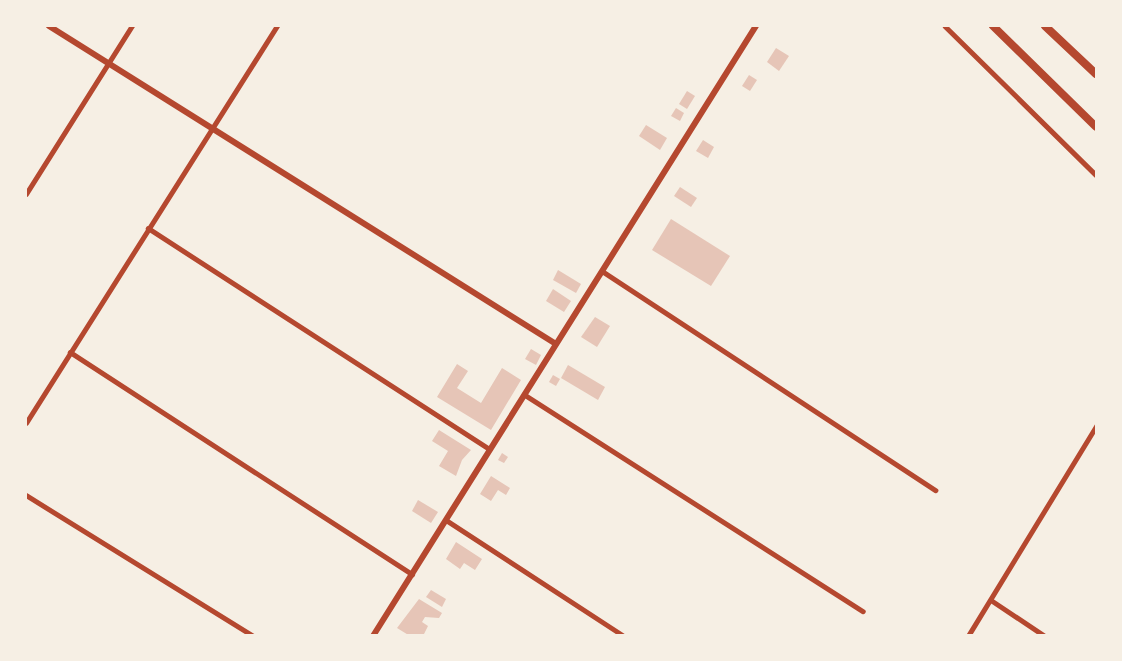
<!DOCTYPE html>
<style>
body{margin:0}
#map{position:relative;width:1122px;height:661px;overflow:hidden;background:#f6efe4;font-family:Inter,sans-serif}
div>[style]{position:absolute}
.building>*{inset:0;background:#e6c5b7}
.minor>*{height:4.5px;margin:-2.25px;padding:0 2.25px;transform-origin:2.25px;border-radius:2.25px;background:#b5482f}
.tertiary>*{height:6px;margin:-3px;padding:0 3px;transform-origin:3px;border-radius:3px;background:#b5482f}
.trunk>*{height:8px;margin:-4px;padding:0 4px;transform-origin:4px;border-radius:4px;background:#b5482f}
span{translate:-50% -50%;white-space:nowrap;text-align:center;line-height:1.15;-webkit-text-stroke:4.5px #f6efe4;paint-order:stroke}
.frame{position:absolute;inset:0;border:27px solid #f6efe4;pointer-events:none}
</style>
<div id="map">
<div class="building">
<div style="clip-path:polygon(776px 48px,789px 56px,779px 71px,767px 62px)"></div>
<div style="clip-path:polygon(749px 75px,757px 80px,750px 91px,742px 86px)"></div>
<div style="clip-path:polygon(687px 91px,695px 96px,687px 109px,679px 104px)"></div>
<div style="clip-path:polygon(676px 108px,684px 113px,680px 121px,671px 116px)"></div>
<div style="clip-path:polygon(646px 125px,667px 138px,660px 150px,639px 136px)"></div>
<div style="clip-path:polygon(703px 140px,714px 147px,708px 158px,696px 151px)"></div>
<div style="clip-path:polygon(680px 187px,697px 198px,691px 207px,674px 196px)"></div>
<div style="clip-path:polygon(671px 219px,730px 256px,711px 286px,652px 250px)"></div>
<div style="clip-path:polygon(558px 270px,581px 284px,576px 293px,553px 280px)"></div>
<div style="clip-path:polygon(553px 289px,571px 301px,564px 312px,546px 301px)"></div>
<div style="clip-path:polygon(595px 317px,610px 326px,597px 347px,581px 337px)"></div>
<div style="clip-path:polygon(531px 349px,541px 355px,536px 365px,525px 359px)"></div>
<div style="clip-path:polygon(457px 364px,468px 371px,457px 388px,481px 403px,502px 368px,521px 380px,491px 430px,437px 397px)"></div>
<div style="clip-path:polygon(568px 365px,605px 387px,598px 400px,561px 378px)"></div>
<div style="clip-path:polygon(553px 375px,560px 379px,556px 386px,549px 382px)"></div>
<div style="clip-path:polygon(439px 430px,471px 450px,462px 460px,456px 476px,439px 466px,448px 451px,432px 441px)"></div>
<div style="clip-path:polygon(502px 453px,508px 457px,504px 463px,498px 460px)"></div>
<div style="clip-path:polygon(491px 476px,510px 488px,506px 495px,498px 490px,491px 501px,480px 494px)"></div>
<div style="clip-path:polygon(418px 500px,438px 512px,431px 523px,412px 511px)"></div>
<div style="clip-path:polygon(456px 542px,482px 559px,475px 570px,464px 563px,460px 569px,446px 559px)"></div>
<div style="clip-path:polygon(431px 590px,446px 599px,442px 607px,426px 597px)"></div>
<div style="clip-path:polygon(419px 599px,442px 613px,439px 618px,425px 617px,422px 622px,428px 626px,423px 636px,410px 636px,397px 628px)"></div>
</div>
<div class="minor">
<div style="left:945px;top:26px;width:212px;rotate:44.6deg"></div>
<div style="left:26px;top:194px;width:199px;rotate:-57.8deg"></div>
<div style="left:148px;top:228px;width:407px;rotate:32.9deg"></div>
<div style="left:602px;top:271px;width:399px;rotate:33.3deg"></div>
<div style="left:70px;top:352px;width:408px;rotate:33deg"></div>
<div style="left:525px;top:395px;width:401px;rotate:32.6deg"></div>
<div style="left:26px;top:423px;width:470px;rotate:-57.7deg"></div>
<div style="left:26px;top:495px;width:267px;rotate:31.8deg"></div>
<div style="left:446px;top:520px;width:212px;rotate:33.1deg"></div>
<div style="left:991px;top:600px;width:65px;rotate:33.7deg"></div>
<div style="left:968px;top:636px;width:246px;rotate:-58.6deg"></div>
</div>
<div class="tertiary">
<div style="left:49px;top:26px;width:598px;rotate:32.1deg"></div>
<div style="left:373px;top:636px;width:720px;rotate:-57.88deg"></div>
</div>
<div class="trunk">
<div style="left:993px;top:26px;width:144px;rotate:44.4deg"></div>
<div style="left:1045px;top:26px;width:70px;rotate:43.3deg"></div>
</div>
<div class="frame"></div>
</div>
